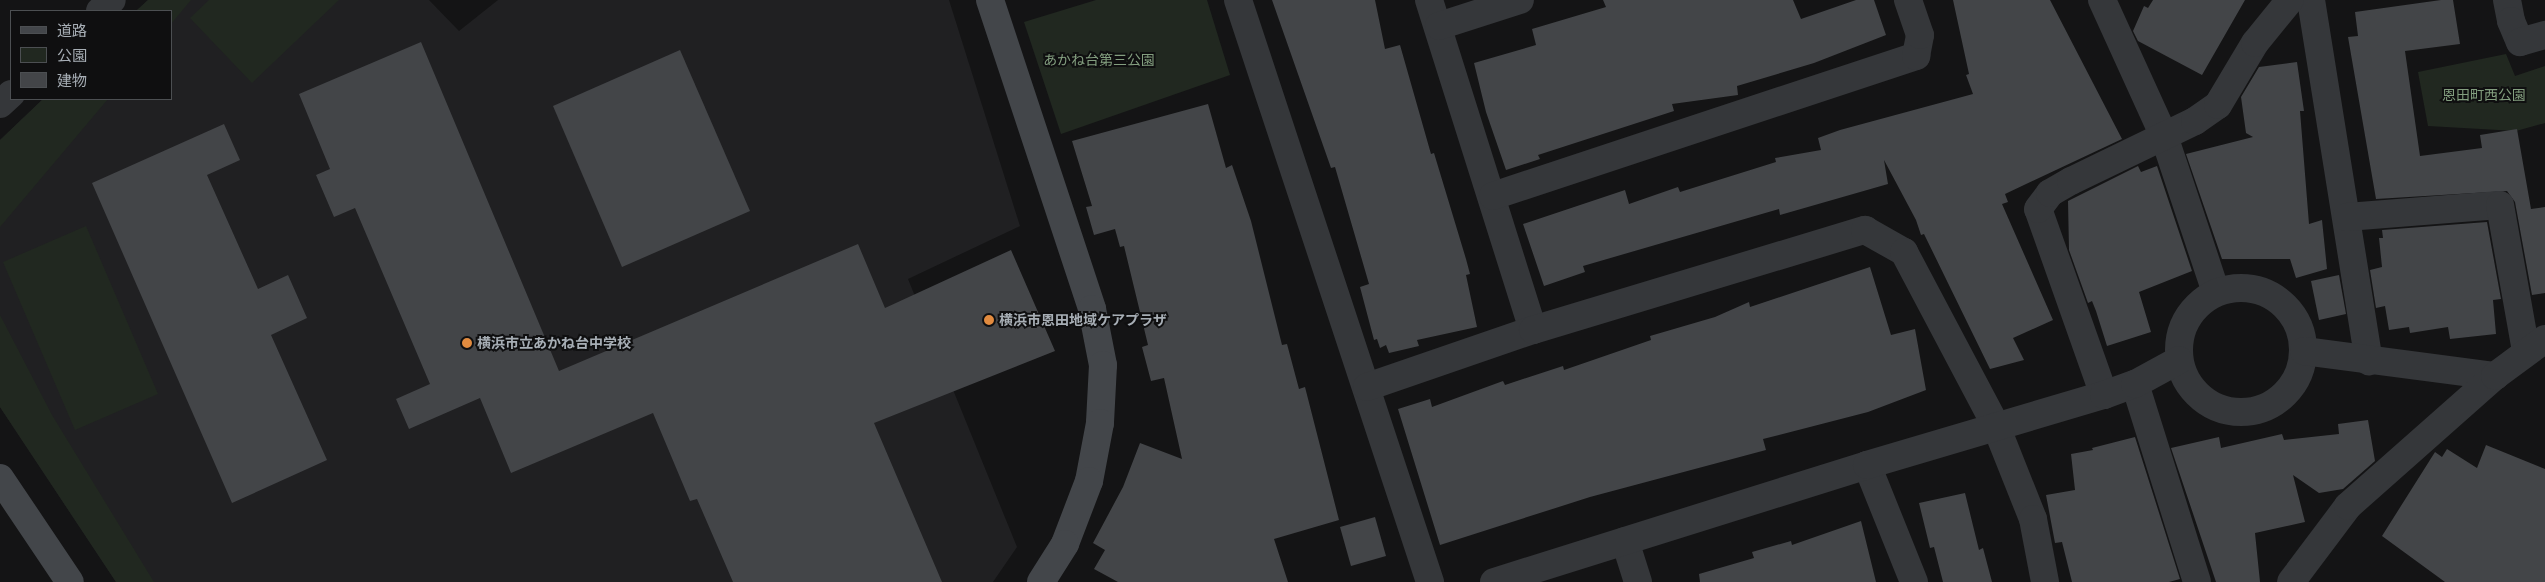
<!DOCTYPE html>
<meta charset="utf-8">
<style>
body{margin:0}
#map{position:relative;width:2545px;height:582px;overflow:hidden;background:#141415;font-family:Quicksand,"Noto Sans JP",sans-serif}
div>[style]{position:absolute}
.built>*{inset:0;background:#202022}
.green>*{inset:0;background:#212820}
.building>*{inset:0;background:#434548}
.street>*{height:28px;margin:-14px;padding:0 14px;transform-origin:14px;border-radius:14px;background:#35373a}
.street>.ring{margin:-14px;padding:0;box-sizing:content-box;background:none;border:28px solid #35373a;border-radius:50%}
.secondary>*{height:28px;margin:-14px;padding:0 14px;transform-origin:14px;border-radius:14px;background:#43464a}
.dots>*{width:14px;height:14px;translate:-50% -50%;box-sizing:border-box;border:2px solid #0f0f10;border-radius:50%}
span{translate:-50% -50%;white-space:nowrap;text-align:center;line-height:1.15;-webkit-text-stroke:4px #0f0f10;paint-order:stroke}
.park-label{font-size:14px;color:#839e7f}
.poi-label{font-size:14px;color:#a7aeb5;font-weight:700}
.left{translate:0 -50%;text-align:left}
.legend{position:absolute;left:10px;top:10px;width:162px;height:90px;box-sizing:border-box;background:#0f0f10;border:1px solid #4c4f52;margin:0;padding:6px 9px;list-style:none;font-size:15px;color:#a7aeb5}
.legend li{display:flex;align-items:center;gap:10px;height:25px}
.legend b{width:25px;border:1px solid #4c4f52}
</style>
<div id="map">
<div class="built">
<div style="clip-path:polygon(148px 0,429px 0,459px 31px,498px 0,949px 0,1020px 226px,908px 279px,1017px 547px,993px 582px,116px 582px,0 407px,0 140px,43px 99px,171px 99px,171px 11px,136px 11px)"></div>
</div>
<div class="green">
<div style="clip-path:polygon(148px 0,191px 0,171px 24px,171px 11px,136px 11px)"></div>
<div style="clip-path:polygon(209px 0,339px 0,252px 83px,190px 18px)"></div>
<div style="clip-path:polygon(1096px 0,1207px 0,1230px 75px,1061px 134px,1024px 22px)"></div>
<div style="clip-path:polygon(2506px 54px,2515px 76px,2545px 66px,2545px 123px,2516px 131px,2428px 126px,2418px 72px)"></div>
<div style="clip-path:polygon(43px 99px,108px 99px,0 227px,0 140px)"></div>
<div style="clip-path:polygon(86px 226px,158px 394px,75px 430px,3px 262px)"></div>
<div style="clip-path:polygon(0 315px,52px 415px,154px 582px,116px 582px,0 407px)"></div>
</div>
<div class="building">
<div style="clip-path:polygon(1272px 0,1375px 0,1385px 49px,1400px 45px,1431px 154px,1434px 153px,1466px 259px,1470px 274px,1466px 275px,1477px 327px,1417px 340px,1419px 346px,1389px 353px,1386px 345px,1380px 348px,1377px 339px,1374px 340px,1360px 287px,1369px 284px,1335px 167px,1331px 168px)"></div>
<div style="clip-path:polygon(1603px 0,1793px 0,1801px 19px,1856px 0,1874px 0,1886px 35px,1814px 63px,1737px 86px,1738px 95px,1672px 104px,1674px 111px,1538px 155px,1540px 159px,1506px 170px,1486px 112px,1474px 63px,1536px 45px,1532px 29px,1606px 7px)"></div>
<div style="clip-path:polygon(1953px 0,2050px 0,2122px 139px,2005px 194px,2008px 202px,2002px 204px,2053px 320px,2013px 338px,2024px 360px,1990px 369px,1924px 234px,1921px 235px,1916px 220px,1884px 160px,1888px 184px,1780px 215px,1779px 209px,1583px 266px,1585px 272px,1544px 286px,1523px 224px,1625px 190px,1629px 204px,1678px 187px,1680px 192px,1776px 162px,1775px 158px,1821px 150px,1818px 138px,1840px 130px,1973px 94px,1966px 75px,1969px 74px)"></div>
<div style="clip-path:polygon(2153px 0,2245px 0,2202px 75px,2138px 41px,2133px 31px,2144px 6px,2148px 8px)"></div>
<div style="clip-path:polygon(2441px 0,2453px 0,2460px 44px,2405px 51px,2420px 156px,2482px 148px,2480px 135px,2517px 129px,2531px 209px,2545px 207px,2545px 293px,2532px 295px,2515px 202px,2507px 191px,2376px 199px,2348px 37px,2358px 36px,2355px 12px)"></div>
<div style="clip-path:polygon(421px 42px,559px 371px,858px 244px,885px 308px,1011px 250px,1055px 351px,874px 423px,942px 582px,733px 582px,697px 499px,690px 501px,653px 413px,511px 473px,480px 398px,409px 429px,396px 399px,430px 384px,355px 208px,334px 217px,316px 175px,330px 169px,299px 94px)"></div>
<div style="clip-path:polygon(680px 50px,750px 211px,622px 267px,553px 106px)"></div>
<div style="clip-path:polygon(2297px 62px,2304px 111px,2300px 111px,2309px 224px,2322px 220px,2327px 269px,2296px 278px,2290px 259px,2222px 259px,2186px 154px,2253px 137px,2246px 133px,2241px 97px,2259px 67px)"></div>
<div style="clip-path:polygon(1208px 104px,1226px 168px,1232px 165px,1251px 221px,1282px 345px,1287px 344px,1299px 389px,1305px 387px,1339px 520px,1274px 539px,1288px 582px,1118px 582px,1094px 569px,1105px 550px,1093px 543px,1123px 487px,1140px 443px,1182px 459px,1164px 378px,1151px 381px,1142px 347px,1148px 345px,1124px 246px,1120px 247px,1115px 229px,1094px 235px,1086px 207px,1092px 206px,1072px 141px)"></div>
<div style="clip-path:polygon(224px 124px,240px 160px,207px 175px,258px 289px,288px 275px,307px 318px,271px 335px,327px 460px,232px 503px,92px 183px)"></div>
<div style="clip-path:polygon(2138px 166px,2141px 172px,2157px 166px,2192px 271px,2139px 292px,2151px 332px,2107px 346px,2096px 311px,2092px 301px,2088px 303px,2069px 250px,2068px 201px)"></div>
<div style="clip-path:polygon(2487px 222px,2501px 299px,2493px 300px,2496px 334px,2450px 339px,2448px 327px,2410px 333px,2409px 327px,2389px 330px,2385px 306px,2376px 308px,2370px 270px,2382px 267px,2379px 238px,2383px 238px,2382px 230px)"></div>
<div style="clip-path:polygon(1870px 267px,1891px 335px,1915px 329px,1926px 390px,1868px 412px,1763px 439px,1766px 450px,1590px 497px,1440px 545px,1398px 409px,1430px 399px,1432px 407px,1503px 381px,1505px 385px,1563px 366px,1564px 370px,1651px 340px,1650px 336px,1715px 317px,1749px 302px,1750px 307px)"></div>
<div style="clip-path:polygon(2339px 275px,2346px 314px,2319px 320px,2311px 281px)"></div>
<div style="clip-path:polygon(2368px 420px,2375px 461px,2343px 489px,2319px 493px,2293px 475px,2305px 522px,2255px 533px,2260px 582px,2216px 582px,2171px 448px,2219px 437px,2221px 448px,2282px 434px,2284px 440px,2339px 434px,2338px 424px)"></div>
<div style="clip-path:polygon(2135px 437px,2180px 579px,2169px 582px,2072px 582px,2062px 542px,2055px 543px,2046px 495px,2075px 490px,2071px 454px,2093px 450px,2092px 448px)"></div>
<div style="clip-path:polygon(2486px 445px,2545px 469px,2545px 582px,2445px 582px,2382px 536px,2435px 452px,2442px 457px,2447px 449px,2477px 468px)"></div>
<div style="clip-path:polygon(1965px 493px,1979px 550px,1983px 548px,1992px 582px,1943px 582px,1934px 547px,1930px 548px,1919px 503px)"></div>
<div style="clip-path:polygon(1375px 517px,1386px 556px,1351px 566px,1340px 527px)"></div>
<div style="clip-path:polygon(1861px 521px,1876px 582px,1700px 582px,1699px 574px,1754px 558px,1752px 552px,1791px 541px,1792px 545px)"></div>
</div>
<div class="street">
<div style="left:1238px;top:0;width:613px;rotate:71.74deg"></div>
<div style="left:1429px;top:0;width:346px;rotate:72.5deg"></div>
<div style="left:2102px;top:0;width:149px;rotate:65.5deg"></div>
<div style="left:2164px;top:136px;width:164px;rotate:71.6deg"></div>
<div style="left:2311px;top:0;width:366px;rotate:80.9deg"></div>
<div style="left:2507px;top:0;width:21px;rotate:79deg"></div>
<div style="left:2511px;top:21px;width:23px;rotate:67deg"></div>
<div style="left:2520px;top:42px;width:26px;rotate:-16deg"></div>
<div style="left:100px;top:11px;width:16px;rotate:-43deg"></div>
<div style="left:1439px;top:26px;width:85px;rotate:-17.8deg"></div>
<div style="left:0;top:104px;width:15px;rotate:-42deg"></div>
<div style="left:1493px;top:196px;width:446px;rotate:-18.3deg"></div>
<div style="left:1916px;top:56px;width:21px;rotate:-79deg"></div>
<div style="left:1920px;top:35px;width:37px;rotate:-109deg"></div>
<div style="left:2347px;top:217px;width:153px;rotate:-4.5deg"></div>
<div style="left:2500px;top:205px;width:148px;rotate:79.9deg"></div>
<div class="ring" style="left:2179px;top:288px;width:96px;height:96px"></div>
<div style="left:2304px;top:351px;width:193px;rotate:7.5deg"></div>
<div style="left:2135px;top:384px;width:207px;rotate:72.6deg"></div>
<div style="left:1367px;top:387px;width:176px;rotate:-19deg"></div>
<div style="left:1533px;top:330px;width:347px;rotate:-16.8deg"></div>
<div style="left:1865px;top:230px;width:45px;rotate:29.4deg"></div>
<div style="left:1904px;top:252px;width:197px;rotate:62.1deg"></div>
<div style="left:1996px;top:426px;width:100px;rotate:68.3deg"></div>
<div style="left:2033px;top:519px;width:64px;rotate:79.2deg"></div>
<div style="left:2104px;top:395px;width:197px;rotate:-109.5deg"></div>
<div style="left:2038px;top:209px;width:20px;rotate:-53deg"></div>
<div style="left:2050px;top:193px;width:24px;rotate:-30deg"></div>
<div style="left:2071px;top:181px;width:138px;rotate:-25.8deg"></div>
<div style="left:2195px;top:121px;width:28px;rotate:-35deg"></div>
<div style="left:2218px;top:105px;width:72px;rotate:-59.2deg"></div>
<div style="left:2255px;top:43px;width:55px;rotate:-50.9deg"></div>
<div style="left:1867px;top:465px;width:126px;rotate:68.1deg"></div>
<div style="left:1625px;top:541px;width:43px;rotate:72.4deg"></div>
<div style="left:1494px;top:582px;width:391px;rotate:-17.4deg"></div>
<div style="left:1867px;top:465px;width:247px;rotate:-16.5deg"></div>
<div style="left:2104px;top:395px;width:33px;rotate:-20deg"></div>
<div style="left:2135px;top:384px;width:50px;rotate:-28.6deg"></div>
<div style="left:2291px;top:582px;width:95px;rotate:-53.1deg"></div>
<div style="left:2348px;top:506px;width:196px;rotate:-41.5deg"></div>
<div style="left:2495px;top:376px;width:62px;rotate:-36.5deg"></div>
</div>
<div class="secondary">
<div style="left:990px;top:0;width:325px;rotate:71.7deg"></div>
<div style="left:1092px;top:309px;width:57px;rotate:78.9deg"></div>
<div style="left:1103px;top:365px;width:58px;rotate:93deg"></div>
<div style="left:1100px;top:423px;width:59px;rotate:100.7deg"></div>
<div style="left:1089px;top:481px;width:67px;rotate:110.9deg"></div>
<div style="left:1065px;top:544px;width:45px;rotate:122.3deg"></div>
<div style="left:0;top:478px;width:125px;rotate:56.1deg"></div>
</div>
<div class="dots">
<div style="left:989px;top:320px;background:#e28b3f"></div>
<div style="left:467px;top:343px;background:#e28b3f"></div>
</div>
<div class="park-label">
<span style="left:1099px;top:60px">あかね台第三公園</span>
<span style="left:2484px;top:95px">恩田町西公園</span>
</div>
<div class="poi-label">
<span class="left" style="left:999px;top:320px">横浜市恩田地域ケアプラザ</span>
<span class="left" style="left:477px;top:343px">横浜市立あかね台中学校</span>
</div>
<ul class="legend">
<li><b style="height:6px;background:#43464a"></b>道路</li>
<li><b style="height:14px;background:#212820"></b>公園</li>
<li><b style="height:14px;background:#434548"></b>建物</li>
</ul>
</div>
